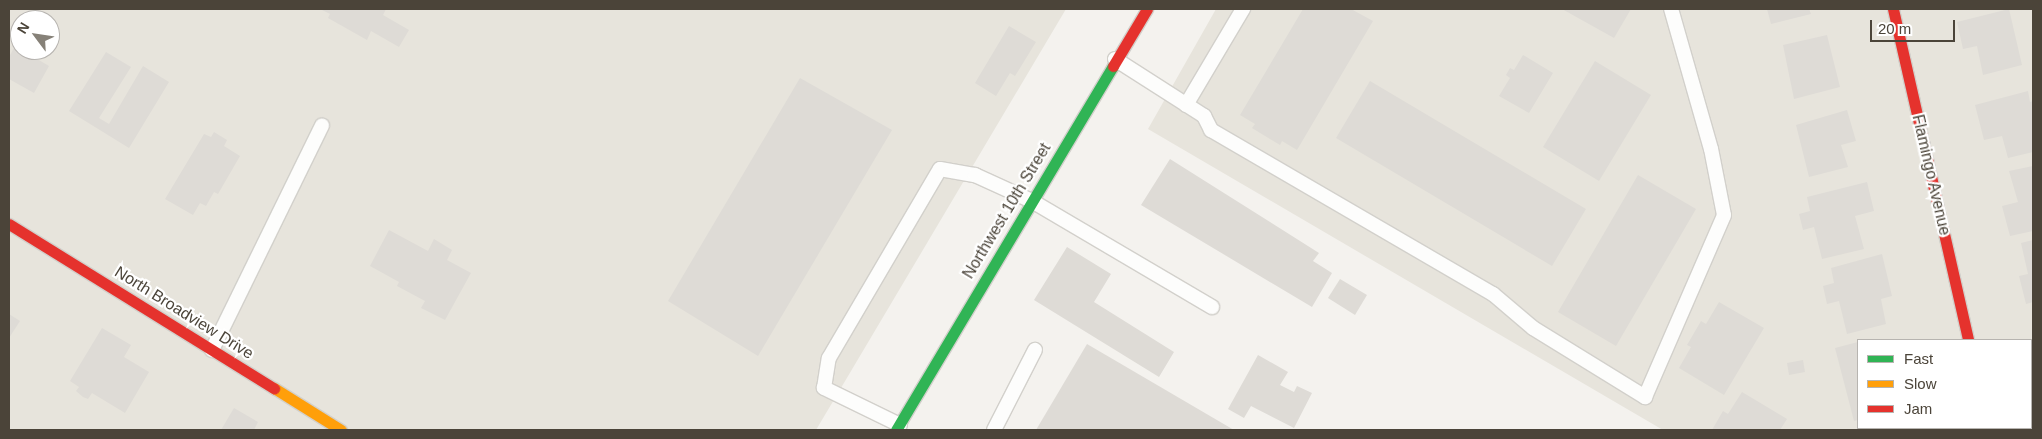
<!DOCTYPE html>
<style>
body{margin:0}
#map{position:relative;width:2042px;height:439px;overflow:hidden;background:#f4f2ee;font-family:Helvetica,sans-serif}
div>[style]{position:absolute}
.residential>*{inset:0;background:#e7e4dc}
.building>*{inset:0;background:#dedbd6}
.roads{filter:drop-shadow(1px 0 #d2d0cb) drop-shadow(-1px 0 #d2d0cb) drop-shadow(0 1px #d2d0cb) drop-shadow(0 -1px #d2d0cb)}
.lane>*{height:14px;margin:-7px;padding:0 7px;transform-origin:7px;border-radius:7px;background:#fdfdfc}
.street>*{height:26px;margin:-13px;padding:0 13px;transform-origin:13px;border-radius:13px;background:#fdfdfc}
.fast>*{height:11px;margin:-5.5px;padding:0 5.5px;transform-origin:5.5px;border-radius:5.5px;background:#30b455}
.slow>*{height:11px;margin:-5.5px;padding:0 5.5px;transform-origin:5.5px;border-radius:5.5px;background:#ff9f0a}
.jam>*{height:11px;margin:-5.5px;padding:0 5.5px;transform-origin:5.5px;border-radius:5.5px;background:#e5322d}
span{translate:-50% -50%;white-space:nowrap;text-align:center;line-height:1.15;-webkit-text-stroke:4.5px #fff;paint-order:stroke}
.street-label{font-size:16px;color:#4b4439}
.frame{position:absolute;inset:0;border:10px solid #4b4439;pointer-events:none}
.legend{position:absolute;left:1857px;top:339px;width:175px;height:90px;box-sizing:border-box;background:#fff;border:1px solid #b7b4b0;margin:0;padding:6px 9px;list-style:none;font-size:15px;color:#4b4439}
.legend li{display:flex;align-items:center;gap:10px;height:25px}
.legend b{width:25px;border:1px solid #b7b4b0}
.north{position:absolute;left:10px;top:10px;width:50px;height:50px;box-sizing:border-box;background:#fff;border:1px solid #b7b4b0;border-radius:50%;rotate:301deg;font-size:14px;font-weight:700;line-height:20px;text-align:center;color:#4b4439}
.north::after{content:'';display:block;margin:auto;width:18px;height:22px;background:#868178;clip-path:polygon(50% 0,100% 100%,50% 72%,0 100%)}
.scale{position:absolute;left:1870px;top:20px;width:85px;height:22px;box-sizing:border-box;border:2px solid #4b4439;border-top:0;padding-left:6px;font-size:15px;line-height:18px;white-space:nowrap;color:#4b4439;-webkit-text-stroke:4px #fff;paint-order:stroke}
</style>
<div id="map">
<div class="residential">
<div style="clip-path:polygon(evenodd,9px 9px,1066px 9px,816px 430px,9px 430px,9px 9px,20px 20px,50px 20px,50px 50px,20px 50px,20px 20px)"></div>
<div style="clip-path:polygon(evenodd,1216px 9px,2033px 9px,2033px 430px,1663px 430px,1148px 129px,1216px 9px,1858px 340px,2031px 340px,2031px 428px,1858px 428px,1858px 340px)"></div>
</div>
<div class="building">
<div style="clip-path:polygon(320px 9px,386px 9px,383px 15px,409px 30px,399px 47px,371px 31px,367px 40px,328px 18px,330px 14px)"></div>
<div style="clip-path:polygon(1303px 9px,1351px 9px,1373px 21px,1297px 150px,1282px 141px,1280px 145px,1252px 128px,1255px 124px,1240px 115px)"></div>
<div style="clip-path:polygon(1562px 9px,1631px 9px,1614px 38px)"></div>
<div style="clip-path:polygon(1767px 9px,1809px 9px,1811px 14px,1771px 24px)"></div>
<div style="clip-path:polygon(2009px 9px,2022px 65px,1983px 75px,1977px 46px,1963px 49px,1957px 22px)"></div>
<div style="clip-path:polygon(1009px 26px,1036px 42px,1015px 76px,1010px 73px,996px 96px,975px 83px)"></div>
<div style="clip-path:polygon(1827px 35px,1840px 87px,1794px 99px,1783px 45px)"></div>
<div style="clip-path:polygon(15px 46px,49px 66px,34px 93px,9px 79px,9px 57px)"></div>
<div style="clip-path:polygon(106px 52px,131px 67px,99px 118px,109px 124px,143px 66px,169px 82px,129px 148px,69px 111px)"></div>
<div style="clip-path:polygon(1523px 55px,1553px 73px,1529px 113px,1499px 96px,1510px 78px,1506px 75px,1510px 68px,1514px 70px)"></div>
<div style="clip-path:polygon(1595px 61px,1651px 95px,1599px 181px,1543px 147px)"></div>
<div style="clip-path:polygon(800px 78px,892px 130px,758px 356px,668px 301px)"></div>
<div style="clip-path:polygon(1370px 81px,1586px 209px,1552px 266px,1336px 138px)"></div>
<div style="clip-path:polygon(2028px 91px,2030px 102px,2033px 101px,2033px 152px,2008px 158px,2002px 136px,1984px 140px,1975px 105px)"></div>
<div style="clip-path:polygon(1847px 110px,1856px 141px,1841px 145px,1848px 167px,1809px 177px,1796px 125px)"></div>
<div style="clip-path:polygon(214px 132px,227px 140px,224px 146px,240px 156px,218px 194px,214px 192px,206px 206px,200px 203px,193px 215px,165px 199px,204px 134px,211px 137px)"></div>
<div style="clip-path:polygon(1170px 159px,1319px 253px,1313px 261px,1332px 273px,1312px 307px,1141px 205px)"></div>
<div style="clip-path:polygon(2033px 166px,2033px 231px,2010px 236px,2002px 206px,2018px 202px,2009px 171px)"></div>
<div style="clip-path:polygon(1638px 175px,1696px 209px,1616px 346px,1558px 312px)"></div>
<div style="clip-path:polygon(1867px 182px,1874px 211px,1855px 216px,1864px 249px,1822px 259px,1814px 227px,1803px 230px,1799px 214px,1810px 211px,1807px 197px)"></div>
<div style="clip-path:polygon(389px 230px,428px 251px,434px 239px,452px 250px,447px 260px,471px 273px,445px 320px,421px 308px,425px 301px,397px 286px,399px 282px,370px 266px)"></div>
<div style="clip-path:polygon(2033px 240px,2033px 302px,2026px 304px,2019px 276px,2028px 274px,2021px 243px)"></div>
<div style="clip-path:polygon(1067px 247px,1111px 274px,1094px 302px,1174px 352px,1159px 377px,1034px 300px)"></div>
<div style="clip-path:polygon(1882px 254px,1892px 296px,1881px 299px,1886px 324px,1847px 334px,1839px 301px,1827px 304px,1823px 286px,1834px 283px,1831px 268px)"></div>
<div style="clip-path:polygon(1340px 279px,1367px 295px,1355px 315px,1328px 298px)"></div>
<div style="clip-path:polygon(1719px 302px,1764px 328px,1724px 395px,1679px 368px,1691px 347px,1687px 345px,1701px 321px,1706px 324px)"></div>
<div style="clip-path:polygon(9px 314px,20px 321px,9px 338px)"></div>
<div style="clip-path:polygon(102px 328px,131px 345px,124px 357px,149px 372px,125px 413px,92px 393px,88px 399px,83px 397px,76px 391px,79px 387px,70px 381px)"></div>
<div style="clip-path:polygon(1858px 342px,1858px 420px,1854px 421px,1835px 348px)"></div>
<div style="clip-path:polygon(1087px 344px,1234px 430px,1036px 430px)"></div>
<div style="clip-path:polygon(1258px 355px,1288px 372px,1280px 385px,1294px 392px,1297px 386px,1312px 393px,1294px 428px,1251px 406px,1244px 418px,1228px 409px)"></div>
<div style="clip-path:polygon(1803px 360px,1805px 372px,1789px 375px,1787px 363px)"></div>
<div style="clip-path:polygon(1742px 392px,1787px 419px,1780px 430px,1712px 430px,1723px 411px,1728px 414px)"></div>
<div style="clip-path:polygon(234px 408px,258px 422px,254px 430px,221px 430px)"></div>
</div>
<div class="roads">
<div class="lane">
<div style="left:1115px;top:59px;width:106px;rotate:32.6deg"></div>
<div style="left:1204px;top:116px;width:16px;rotate:63deg"></div>
<div style="left:1211px;top:130px;width:326px;rotate:30.2deg"></div>
<div style="left:1493px;top:294px;width:52px;rotate:40.4deg"></div>
<div style="left:1533px;top:328px;width:132px;rotate:31.6deg"></div>
<div style="left:1645px;top:397px;width:198px;rotate:-66.5deg"></div>
<div style="left:1724px;top:215px;width:67px;rotate:-101.1deg"></div>
<div style="left:1711px;top:149px;width:146px;rotate:-105.9deg"></div>
<div style="left:1186px;top:105px;width:112px;rotate:-59.3deg"></div>
<div style="left:212px;top:350px;width:250px;rotate:-63.9deg"></div>
<div style="left:900px;top:425px;width:85px;rotate:-154deg"></div>
<div style="left:824px;top:388px;width:30px;rotate:-81deg"></div>
<div style="left:829px;top:358px;width:219px;rotate:-59.6deg"></div>
<div style="left:940px;top:169px;width:36px;rotate:10deg"></div>
<div style="left:975px;top:175px;width:63px;rotate:24.5deg"></div>
<div style="left:1032px;top:201px;width:209px;rotate:30.5deg"></div>
<div style="left:994px;top:430px;width:90px;rotate:-62.9deg"></div>
</div>
<div class="street">
<div style="left:2010px;top:428px;width:3px;rotate:45deg"></div>
</div>
<div class="fast">
<div style="left:896px;top:430px;width:424px;rotate:-59.2deg"></div>
</div>
<div class="slow">
<div style="left:274px;top:388px;width:79px;rotate:32.1deg"></div>
</div>
<div class="jam">
<div style="left:1893px;top:9px;width:339px;rotate:77.2deg"></div>
<div style="left:1113px;top:66px;width:66px;rotate:-59.2deg"></div>
<div style="left:9px;top:224px;width:312px;rotate:31.8deg"></div>
</div>
</div>
<div class="street-label">
<span style="left:1931px;top:175px;rotate:77deg">Flamingo Avenue</span>
<span style="left:1007px;top:211px;rotate:-59deg">Northwest 10th Street</span>
<span style="left:184px;top:313px;rotate:32deg">North Broadview Drive</span>
</div>
<div class="frame"></div>
<ul class="legend">
<li><b style="height:6px;background:#30b455"></b>Fast</li>
<li><b style="height:6px;background:#ff9f0a"></b>Slow</li>
<li><b style="height:6px;background:#e5322d"></b>Jam</li>
</ul>
<div class="north">N</div>
<div class="scale">20 m</div>
</div>
